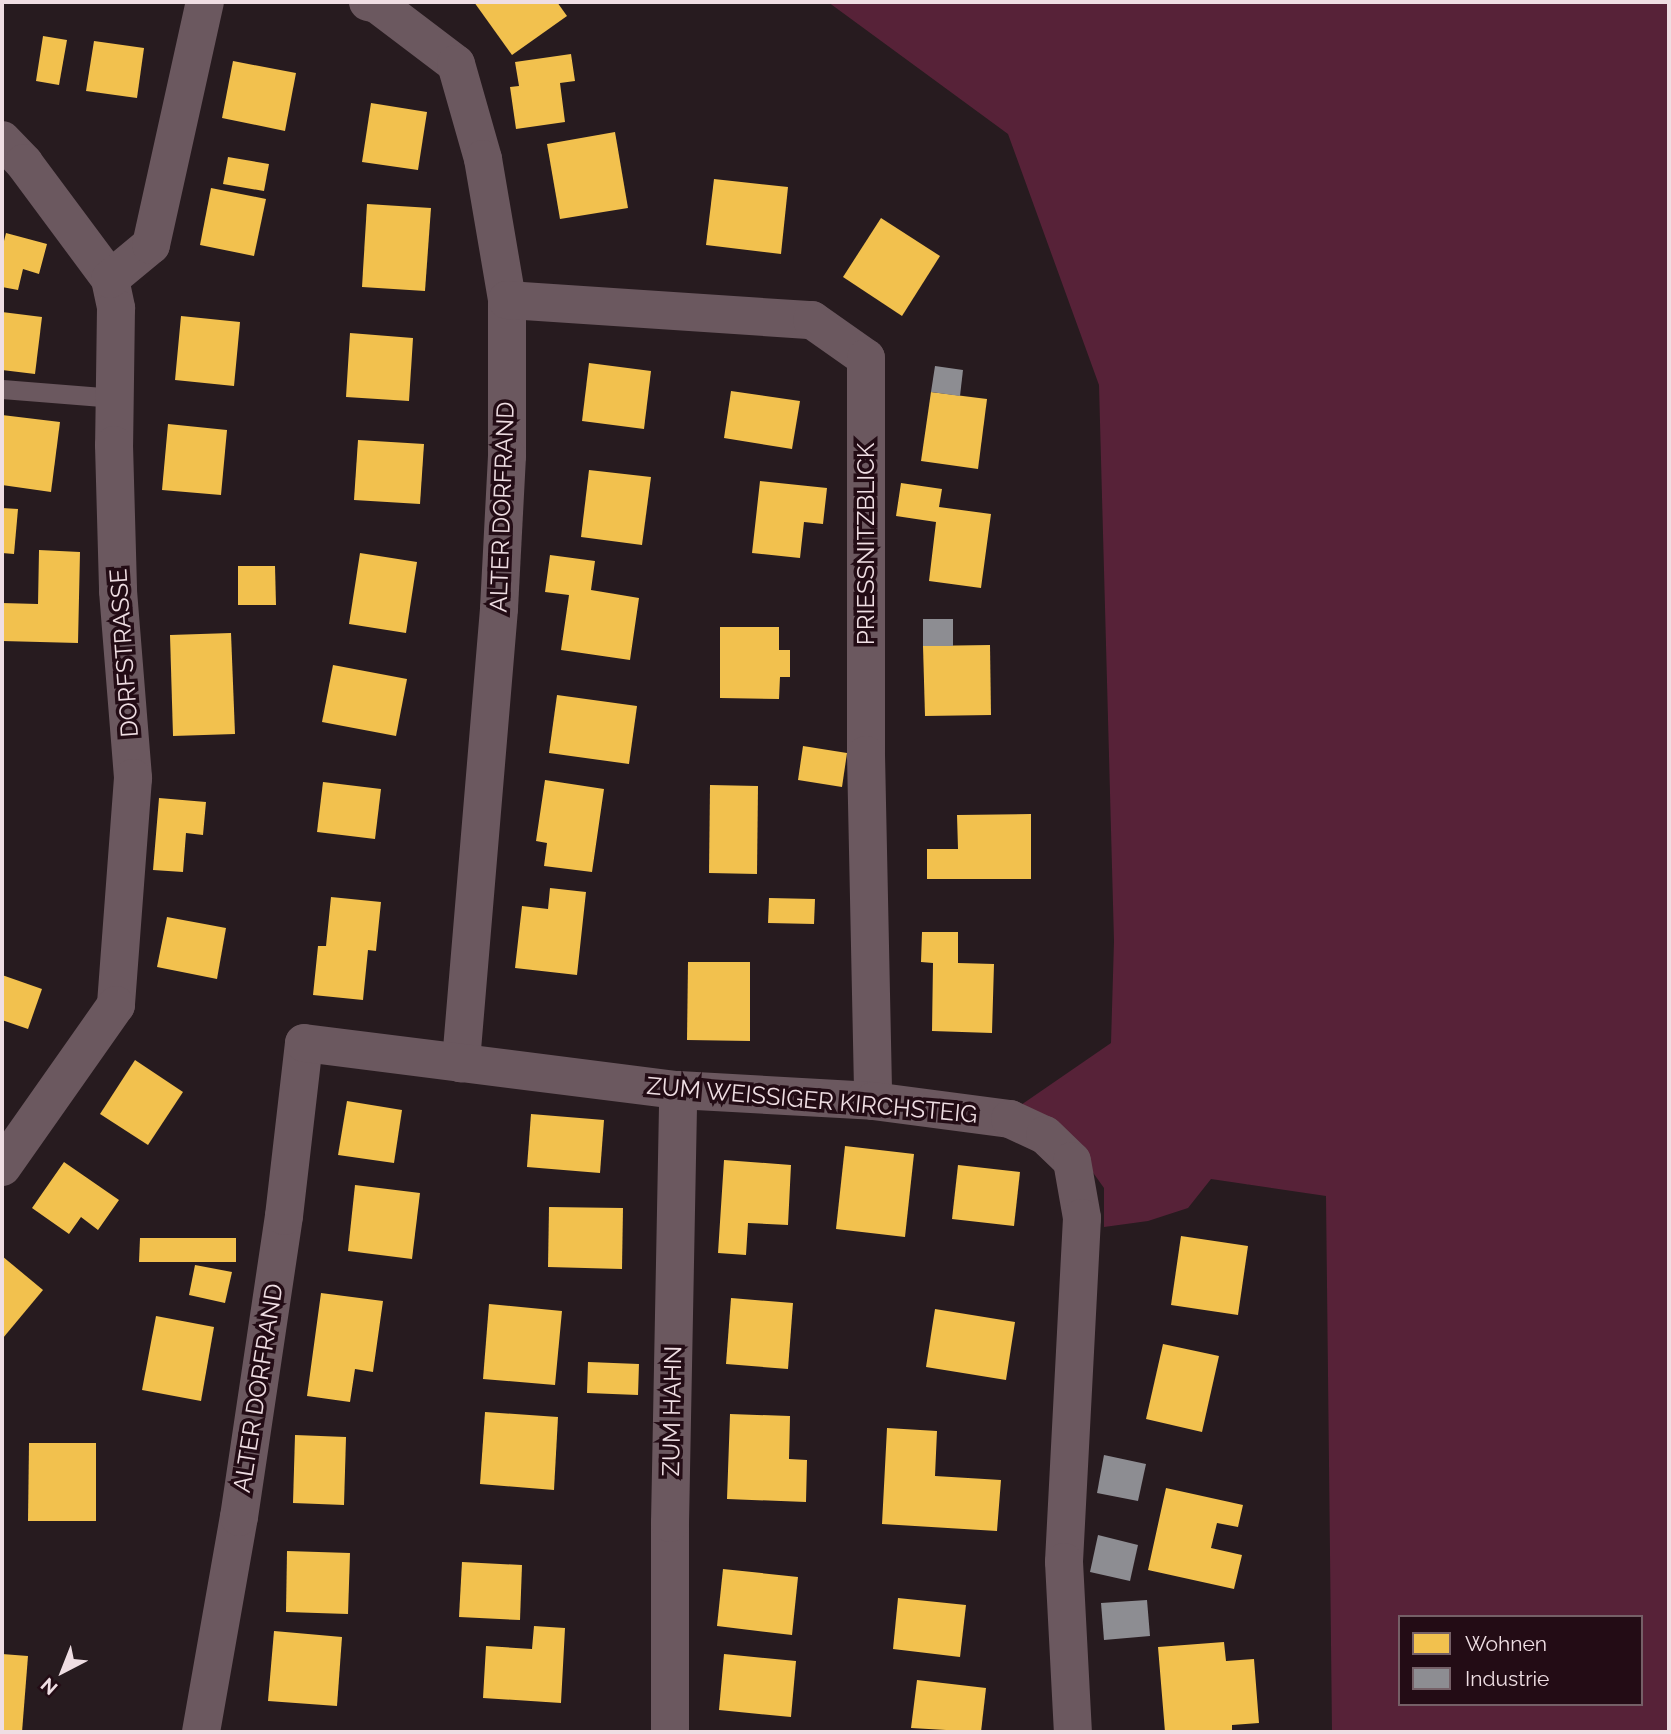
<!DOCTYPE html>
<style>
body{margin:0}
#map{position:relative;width:1671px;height:1734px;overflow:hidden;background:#271b1f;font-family:Raleway,sans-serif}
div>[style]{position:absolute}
.green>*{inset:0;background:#572238}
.homes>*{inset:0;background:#f2c14e}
.industry>*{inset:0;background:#8d8d92}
.service>*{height:19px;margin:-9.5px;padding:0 9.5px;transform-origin:9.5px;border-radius:9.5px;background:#6b585f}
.minor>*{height:38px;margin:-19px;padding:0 19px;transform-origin:19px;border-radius:19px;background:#6b585f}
span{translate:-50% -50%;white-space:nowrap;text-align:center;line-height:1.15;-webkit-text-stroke:7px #230c15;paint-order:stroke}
.street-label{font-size:24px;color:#efdee3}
.frame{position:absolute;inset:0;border:4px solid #efdee3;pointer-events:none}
.legend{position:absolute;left:1398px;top:1615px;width:245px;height:91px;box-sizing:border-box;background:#230c15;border:2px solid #756067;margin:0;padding:9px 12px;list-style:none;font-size:21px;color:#efdee3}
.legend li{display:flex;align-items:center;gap:14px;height:35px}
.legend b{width:35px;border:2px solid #756067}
.north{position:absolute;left:28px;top:1636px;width:70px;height:70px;-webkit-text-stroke:5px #230c15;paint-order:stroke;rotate:222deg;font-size:19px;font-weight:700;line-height:28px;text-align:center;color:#efdee3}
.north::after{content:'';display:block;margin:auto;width:24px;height:32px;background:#efdee3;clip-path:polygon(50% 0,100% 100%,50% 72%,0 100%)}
</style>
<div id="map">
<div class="green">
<div style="clip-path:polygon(evenodd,828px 2px,1669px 2px,1669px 1732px,1332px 1732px,1326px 1196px,1211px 1179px,1188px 1208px,1148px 1221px,1104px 1227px,1104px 1188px,1069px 1139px,1018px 1107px,1111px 1043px,1114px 941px,1099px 385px,1008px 134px,828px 2px,1400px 1617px,1641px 1617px,1641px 1704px,1400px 1704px,1400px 1617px)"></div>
</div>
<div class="homes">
<div style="clip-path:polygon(474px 2px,557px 2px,567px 16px,512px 55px)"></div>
<div style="clip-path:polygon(43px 36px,67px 40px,59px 85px,36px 81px)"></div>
<div style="clip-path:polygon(94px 41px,144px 48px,137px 98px,86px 91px)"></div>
<div style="clip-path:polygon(571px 54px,575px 81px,560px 83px,565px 122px,516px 129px,510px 87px,519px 86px,515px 62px)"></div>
<div style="clip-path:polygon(233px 61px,296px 73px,285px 131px,222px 118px)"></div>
<div style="clip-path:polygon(371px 103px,427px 112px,418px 170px,362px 162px)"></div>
<div style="clip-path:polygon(615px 132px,628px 208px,560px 219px,547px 144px)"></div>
<div style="clip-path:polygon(228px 157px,269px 164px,264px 191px,223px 184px)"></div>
<div style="clip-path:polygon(714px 179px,788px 187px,781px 254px,706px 245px)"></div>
<div style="clip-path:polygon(211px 188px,266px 199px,254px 256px,200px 245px)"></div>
<div style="clip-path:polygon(367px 204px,431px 208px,425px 291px,362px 287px)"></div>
<div style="clip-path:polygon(881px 218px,940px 256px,902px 316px,843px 277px)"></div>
<div style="clip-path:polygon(6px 233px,47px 244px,39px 274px,23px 269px,18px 290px,2px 287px,2px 249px)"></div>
<div style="clip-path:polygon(2px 312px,42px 317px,35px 374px,2px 370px)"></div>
<div style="clip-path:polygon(181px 316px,240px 322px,234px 386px,175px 380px)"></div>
<div style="clip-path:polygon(350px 333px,413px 338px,409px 401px,346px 397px)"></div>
<div style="clip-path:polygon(589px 363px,651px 371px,644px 429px,582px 421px)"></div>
<div style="clip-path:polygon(731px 391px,800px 401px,792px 449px,724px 438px)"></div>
<div style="clip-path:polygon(931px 392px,987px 399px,978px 469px,921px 461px)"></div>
<div style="clip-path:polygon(2px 415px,60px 422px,51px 492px,2px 485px)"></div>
<div style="clip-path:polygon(168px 424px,227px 430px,221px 495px,162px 490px)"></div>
<div style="clip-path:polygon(358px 440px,424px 444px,420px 504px,354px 500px)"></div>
<div style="clip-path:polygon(589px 470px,651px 477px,642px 545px,581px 537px)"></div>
<div style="clip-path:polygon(760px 481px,827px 488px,823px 524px,804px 522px,800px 558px,752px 553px)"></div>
<div style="clip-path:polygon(901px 483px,942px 489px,939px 507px,991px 514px,981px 588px,929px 581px,936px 522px,896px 516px)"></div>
<div style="clip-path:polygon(2px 508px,18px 509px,14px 554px,2px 553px)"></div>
<div style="clip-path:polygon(39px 550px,80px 552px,78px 643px,2px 641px,2px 603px,38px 604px)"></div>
<div style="clip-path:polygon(360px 553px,417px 562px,406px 633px,349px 624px)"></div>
<div style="clip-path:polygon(550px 555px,595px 561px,591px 590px,639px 598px,630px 660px,561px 650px,569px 595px,545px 592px)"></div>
<div style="clip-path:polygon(238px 566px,275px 566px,276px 605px,238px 605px)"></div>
<div style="clip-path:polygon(720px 627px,779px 627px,779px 650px,790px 650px,790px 677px,780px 677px,779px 699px,720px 698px)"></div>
<div style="clip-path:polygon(231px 633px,235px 734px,173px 736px,170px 635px)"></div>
<div style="clip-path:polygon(990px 645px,991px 715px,925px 716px,923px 646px)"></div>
<div style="clip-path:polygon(333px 665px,407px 679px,396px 736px,322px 722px)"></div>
<div style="clip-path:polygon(557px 695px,637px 706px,629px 764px,549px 753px)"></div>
<div style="clip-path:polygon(803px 746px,847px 753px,842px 787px,798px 780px)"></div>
<div style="clip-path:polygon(545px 780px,604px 789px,592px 872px,544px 866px,547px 843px,536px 841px)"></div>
<div style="clip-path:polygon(323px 782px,381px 789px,375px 839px,317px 832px)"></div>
<div style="clip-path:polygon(710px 785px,758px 786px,757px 874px,709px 873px)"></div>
<div style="clip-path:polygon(159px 798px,206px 802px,203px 835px,186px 833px,183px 872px,153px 870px)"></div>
<div style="clip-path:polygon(1031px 814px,1031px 879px,927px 879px,927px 849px,958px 849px,957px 815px)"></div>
<div style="clip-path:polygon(550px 888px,586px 892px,577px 975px,515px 968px,522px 906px,548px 909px)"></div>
<div style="clip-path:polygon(331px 897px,381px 902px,376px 951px,368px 950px,363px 1000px,313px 995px,318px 946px,326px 946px)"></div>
<div style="clip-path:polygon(769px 898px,815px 899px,814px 924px,768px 923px)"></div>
<div style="clip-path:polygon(167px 917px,226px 928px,217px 979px,157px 967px)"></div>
<div style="clip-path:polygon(922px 932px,958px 932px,958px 963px,994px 964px,992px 1033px,932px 1031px,933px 963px,921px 962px)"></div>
<div style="clip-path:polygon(688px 962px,750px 962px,750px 1041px,687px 1040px)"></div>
<div style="clip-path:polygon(2px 975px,42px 989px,28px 1029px,2px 1020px)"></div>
<div style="clip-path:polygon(135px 1060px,183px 1092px,148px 1145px,100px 1114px)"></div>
<div style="clip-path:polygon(347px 1101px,402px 1110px,394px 1163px,338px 1155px)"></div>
<div style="clip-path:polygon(531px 1114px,604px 1120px,600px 1173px,527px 1167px)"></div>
<div style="clip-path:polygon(845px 1146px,914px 1154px,905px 1237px,836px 1229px)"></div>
<div style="clip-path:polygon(724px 1160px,791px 1165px,788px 1225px,748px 1223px,746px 1255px,718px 1253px)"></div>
<div style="clip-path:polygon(64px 1162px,119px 1200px,98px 1230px,81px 1217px,69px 1234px,32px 1208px)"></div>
<div style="clip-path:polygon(958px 1165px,1020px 1172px,1014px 1226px,952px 1219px)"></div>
<div style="clip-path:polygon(355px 1185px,420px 1193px,412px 1259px,348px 1251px)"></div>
<div style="clip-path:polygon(549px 1207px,623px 1208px,622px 1269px,548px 1267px)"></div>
<div style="clip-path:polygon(1181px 1236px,1248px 1246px,1238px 1315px,1171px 1305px)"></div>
<div style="clip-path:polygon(140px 1238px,236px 1238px,236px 1262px,139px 1262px)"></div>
<div style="clip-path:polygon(2px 1256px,43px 1290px,3px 1338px,2px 1336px)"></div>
<div style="clip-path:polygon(195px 1265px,232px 1272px,225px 1303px,189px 1295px)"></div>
<div style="clip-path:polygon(321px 1293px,383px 1301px,373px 1372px,355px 1369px,350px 1402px,307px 1396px)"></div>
<div style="clip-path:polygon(731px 1298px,793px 1303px,788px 1369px,726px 1364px)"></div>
<div style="clip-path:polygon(489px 1304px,562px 1311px,555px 1385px,483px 1379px)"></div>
<div style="clip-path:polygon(935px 1309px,1015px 1322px,1006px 1380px,926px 1367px)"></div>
<div style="clip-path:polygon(156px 1316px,214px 1327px,201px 1401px,142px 1390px)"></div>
<div style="clip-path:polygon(1163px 1344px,1219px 1356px,1202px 1432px,1146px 1419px)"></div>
<div style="clip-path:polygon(588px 1362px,639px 1364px,638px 1395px,587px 1393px)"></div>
<div style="clip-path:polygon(485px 1412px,558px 1417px,554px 1490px,480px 1484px)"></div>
<div style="clip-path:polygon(730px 1414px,790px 1416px,789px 1459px,807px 1460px,806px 1502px,727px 1499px)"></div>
<div style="clip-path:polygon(887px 1428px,937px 1431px,935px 1476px,1001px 1480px,997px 1531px,882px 1524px)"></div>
<div style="clip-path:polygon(295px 1435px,346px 1437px,344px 1505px,293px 1503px)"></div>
<div style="clip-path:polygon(29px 1443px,96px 1443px,96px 1521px,28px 1521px)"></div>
<div style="clip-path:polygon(1166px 1488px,1243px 1505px,1238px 1527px,1217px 1523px,1211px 1548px,1242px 1555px,1234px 1589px,1148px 1570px)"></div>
<div style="clip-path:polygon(287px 1551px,350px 1553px,348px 1614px,286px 1612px)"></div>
<div style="clip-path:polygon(462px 1562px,522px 1565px,520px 1620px,459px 1617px)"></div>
<div style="clip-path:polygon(723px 1569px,798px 1577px,792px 1635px,717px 1626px)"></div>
<div style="clip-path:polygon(898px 1598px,966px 1605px,960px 1657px,893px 1649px)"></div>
<div style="clip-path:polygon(534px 1626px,565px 1628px,561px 1703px,483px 1698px,486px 1646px,532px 1649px)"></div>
<div style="clip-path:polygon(274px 1631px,342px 1637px,337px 1706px,268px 1701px)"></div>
<div style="clip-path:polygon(1224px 1642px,1226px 1661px,1254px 1659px,1259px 1723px,1232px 1725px,1232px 1732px,1165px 1732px,1158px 1647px)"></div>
<div style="clip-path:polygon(2px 1654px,28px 1656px,22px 1732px,2px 1732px)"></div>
<div style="clip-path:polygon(724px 1654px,796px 1661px,791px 1717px,719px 1710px)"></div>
<div style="clip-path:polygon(917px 1680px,986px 1688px,981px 1732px,911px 1728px)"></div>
</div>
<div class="industry">
<div style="clip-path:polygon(935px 366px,963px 370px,960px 396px,931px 392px)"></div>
<div style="clip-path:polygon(923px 619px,953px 619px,953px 646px,923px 646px)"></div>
<div style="clip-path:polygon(1104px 1455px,1146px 1464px,1138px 1501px,1097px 1493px)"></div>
<div style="clip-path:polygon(1098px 1535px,1138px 1545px,1130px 1581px,1090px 1572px)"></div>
<div style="clip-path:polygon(1147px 1600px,1150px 1636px,1104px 1640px,1101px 1603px)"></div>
</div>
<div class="service">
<div style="left:2px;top:389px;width:113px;rotate:4.6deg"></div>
</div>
<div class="minor">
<div style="left:368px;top:2px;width:9px;rotate:13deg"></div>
<div style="left:377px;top:4px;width:99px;rotate:37.2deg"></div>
<div style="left:456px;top:64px;width:99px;rotate:74.1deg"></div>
<div style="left:483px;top:159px;width:143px;rotate:80.3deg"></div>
<div style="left:507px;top:300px;width:156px;rotate:90deg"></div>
<div style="left:507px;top:456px;width:153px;rotate:93deg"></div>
<div style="left:499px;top:609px;width:456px;rotate:94.8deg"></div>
<div style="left:2px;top:140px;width:32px;rotate:46deg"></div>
<div style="left:24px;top:163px;width:144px;rotate:53.4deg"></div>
<div style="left:110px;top:279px;width:30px;rotate:78deg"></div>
<div style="left:116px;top:308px;width:137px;rotate:90.8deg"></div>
<div style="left:114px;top:445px;width:146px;rotate:88.4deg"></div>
<div style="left:118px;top:591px;width:188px;rotate:85.4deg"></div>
<div style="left:133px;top:778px;width:228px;rotate:94.3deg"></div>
<div style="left:116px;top:1005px;width:198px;rotate:125.1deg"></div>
<div style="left:110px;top:279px;width:53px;rotate:-39.7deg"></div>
<div style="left:151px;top:245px;width:249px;rotate:-77.5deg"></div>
<div style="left:507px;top:300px;width:306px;rotate:3.8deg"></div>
<div style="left:812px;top:320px;width:66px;rotate:35.1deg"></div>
<div style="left:866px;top:358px;width:397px;rotate:90deg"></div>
<div style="left:866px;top:755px;width:346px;rotate:88.8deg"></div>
<div style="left:201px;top:1732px;width:218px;rotate:-80deg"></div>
<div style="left:239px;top:1517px;width:304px;rotate:-81.5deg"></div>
<div style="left:284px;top:1216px;width:174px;rotate:-83.4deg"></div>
<div style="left:304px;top:1043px;width:377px;rotate:7.2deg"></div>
<div style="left:678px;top:1090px;width:195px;rotate:3.2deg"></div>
<div style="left:873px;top:1101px;width:138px;rotate:7.5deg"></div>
<div style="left:1010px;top:1119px;width:38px;rotate:25deg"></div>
<div style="left:1045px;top:1135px;width:37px;rotate:44deg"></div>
<div style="left:1072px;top:1161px;width:58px;rotate:80deg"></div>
<div style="left:1082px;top:1218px;width:344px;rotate:93deg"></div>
<div style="left:1064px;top:1562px;width:170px;rotate:87deg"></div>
<div style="left:670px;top:1732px;width:209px;rotate:-90deg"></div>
<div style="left:670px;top:1523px;width:433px;rotate:-88.9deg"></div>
</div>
<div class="street-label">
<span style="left:502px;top:507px;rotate:-88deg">ALTER DORFRAND</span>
<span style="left:866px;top:544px;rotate:-90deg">PRIESSNITZBLICK</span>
<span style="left:124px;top:653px;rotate:-94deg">DORFSTRASSE</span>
<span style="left:812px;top:1100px;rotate:5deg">ZUM WEISSIGER KIRCHSTEIG</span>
<span style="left:258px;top:1388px;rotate:-81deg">ALTER DORFRAND</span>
<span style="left:672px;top:1411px;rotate:-89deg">ZUM HAHN</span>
</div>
<div class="frame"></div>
<ul class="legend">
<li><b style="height:19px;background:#f2c14e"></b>Wohnen</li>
<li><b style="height:19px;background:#8d8d92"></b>Industrie</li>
</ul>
<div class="north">N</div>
</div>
